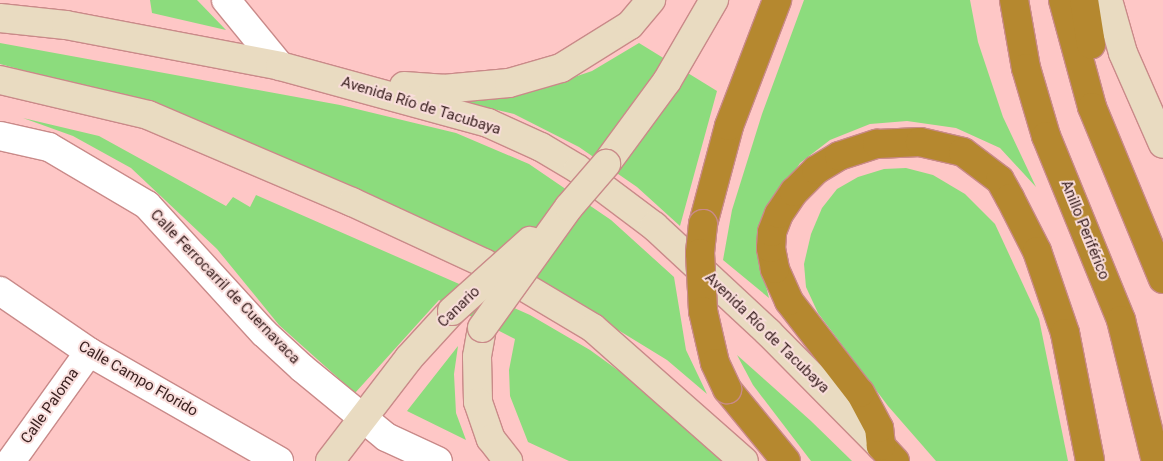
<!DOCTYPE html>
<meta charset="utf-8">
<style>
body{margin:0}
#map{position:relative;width:1163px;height:461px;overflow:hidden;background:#fec7c6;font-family:Roboto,sans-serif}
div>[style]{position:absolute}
.green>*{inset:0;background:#8cdc7d}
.roads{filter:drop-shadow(1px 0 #c98a89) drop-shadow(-1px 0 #c98a89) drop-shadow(0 1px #c98a89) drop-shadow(0 -1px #c98a89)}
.street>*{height:28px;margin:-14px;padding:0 14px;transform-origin:14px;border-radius:14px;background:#fff}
.secondary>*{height:28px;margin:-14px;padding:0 14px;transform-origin:14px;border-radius:14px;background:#e9dbc1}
.highway>*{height:28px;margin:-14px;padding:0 14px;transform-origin:14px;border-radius:14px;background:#b5882f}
.bridges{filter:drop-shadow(1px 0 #c98a89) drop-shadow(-1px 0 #c98a89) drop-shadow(0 1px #c98a89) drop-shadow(0 -1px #c98a89)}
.secondary-bridge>*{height:28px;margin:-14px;padding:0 14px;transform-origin:14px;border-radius:14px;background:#e9dbc1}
.highway-bridge>*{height:28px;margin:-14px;padding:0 14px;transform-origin:14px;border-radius:14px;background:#b5882f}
span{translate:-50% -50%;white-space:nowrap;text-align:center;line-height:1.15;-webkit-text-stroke:4px #f9dddb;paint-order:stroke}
.street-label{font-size:15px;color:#3b2221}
</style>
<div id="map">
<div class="green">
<div style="clip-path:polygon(150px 0,197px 0,226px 30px,152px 13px)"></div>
<div style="clip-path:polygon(804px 0,970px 0,978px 42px,1003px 117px,1036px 187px,1000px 148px,956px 128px,907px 121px,870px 124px,830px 140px,800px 163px,778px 197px,762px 270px,769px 298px,723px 260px,732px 210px,762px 114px)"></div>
<div style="clip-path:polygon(0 43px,340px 105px,456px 133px,529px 164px,611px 220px,674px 277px,686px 350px,707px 394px,667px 360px,574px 303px,225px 140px,227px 133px,133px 100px,0 64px)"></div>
<div style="clip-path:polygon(639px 43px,717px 91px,680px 226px,637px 187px,579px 147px,514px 114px,463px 102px,527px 93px,592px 71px)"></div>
<div style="clip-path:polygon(23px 118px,99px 136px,226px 206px,233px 197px,250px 207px,256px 195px,530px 315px,590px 350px,641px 387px,722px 461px,569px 461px,528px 442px,510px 396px,509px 370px,515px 339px,439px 300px,355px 393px,279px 325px,217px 249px,131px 168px,73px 136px)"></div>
<div style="clip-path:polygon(906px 168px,933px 175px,965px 194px,995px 224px,1039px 319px,1068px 461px,936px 461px,888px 406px,818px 313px,806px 287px,804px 264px,811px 234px,822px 208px,837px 189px,858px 177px,884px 169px)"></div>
<div style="clip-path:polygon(458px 346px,454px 374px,456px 413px,466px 440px,407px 411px)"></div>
<div style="clip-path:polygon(737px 355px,811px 421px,852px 461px,811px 461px,753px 385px)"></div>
</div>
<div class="roads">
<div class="street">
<div style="left:226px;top:0;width:85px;rotate:50.7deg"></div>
<div style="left:0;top:136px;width:50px;rotate:12.7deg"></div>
<div style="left:49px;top:147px;width:114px;rotate:30.6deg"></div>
<div style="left:147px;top:205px;width:173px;rotate:47.6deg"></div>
<div style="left:264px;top:333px;width:52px;rotate:42.6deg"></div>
<div style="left:302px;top:368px;width:109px;rotate:39.4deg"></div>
<div style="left:386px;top:437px;width:57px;rotate:24.8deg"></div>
<div style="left:0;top:291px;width:108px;rotate:34.4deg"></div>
<div style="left:89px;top:352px;width:219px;rotate:29.8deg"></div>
<div style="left:11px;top:461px;width:134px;rotate:-54.4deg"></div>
</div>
<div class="secondary">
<div style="left:1108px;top:0;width:55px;rotate:74.2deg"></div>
<div style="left:1123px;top:53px;width:99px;rotate:66.3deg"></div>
<div style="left:0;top:18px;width:66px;rotate:6.1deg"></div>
<div style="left:66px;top:25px;width:218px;rotate:10.8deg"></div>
<div style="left:280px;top:66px;width:216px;rotate:15.3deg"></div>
<div style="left:488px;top:123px;width:58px;rotate:24.4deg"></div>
<div style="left:541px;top:147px;width:43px;rotate:30.7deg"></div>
<div style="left:578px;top:169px;width:95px;rotate:36.9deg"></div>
<div style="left:654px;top:226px;width:156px;rotate:42.9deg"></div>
<div style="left:768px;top:332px;width:161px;rotate:45.3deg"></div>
<div style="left:0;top:80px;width:152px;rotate:13.3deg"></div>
<div style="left:148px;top:115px;width:222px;rotate:23.1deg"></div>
<div style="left:352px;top:202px;width:145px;rotate:24.8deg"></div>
<div style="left:484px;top:263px;width:127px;rotate:30.8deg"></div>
<div style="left:593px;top:328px;width:201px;rotate:41.4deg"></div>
<div style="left:404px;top:86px;width:39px;rotate:4deg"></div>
<div style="left:443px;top:89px;width:66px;rotate:-5.2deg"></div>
<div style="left:509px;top:83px;width:54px;rotate:-16.1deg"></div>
<div style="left:561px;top:68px;width:81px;rotate:-31.9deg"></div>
<div style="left:630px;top:25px;width:33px;rotate:-50deg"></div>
<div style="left:606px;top:164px;width:103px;rotate:-53.7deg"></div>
<div style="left:667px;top:81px;width:94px;rotate:-59.9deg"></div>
<div style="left:482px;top:328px;width:29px;rotate:100deg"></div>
<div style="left:477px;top:357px;width:45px;rotate:88.7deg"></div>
<div style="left:478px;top:402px;width:39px;rotate:71deg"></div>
<div style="left:491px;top:439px;width:28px;rotate:52deg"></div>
<div style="left:330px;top:461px;width:130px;rotate:-52.5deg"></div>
<div style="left:409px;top:358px;width:64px;rotate:-47.5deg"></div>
</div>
<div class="highway">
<div style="left:1014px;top:0;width:69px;rotate:80deg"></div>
<div style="left:1026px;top:68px;width:71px;rotate:73.6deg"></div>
<div style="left:1046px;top:136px;width:199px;rotate:67.8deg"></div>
<div style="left:1121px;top:320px;width:145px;rotate:76.1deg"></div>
<div style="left:1063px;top:0;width:111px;rotate:74.8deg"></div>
<div style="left:1092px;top:107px;width:186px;rotate:67.6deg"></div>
<div style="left:1084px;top:0;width:45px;rotate:81deg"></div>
<div style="left:703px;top:224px;width:101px;rotate:-75.1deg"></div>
<div style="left:729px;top:126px;width:135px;rotate:-69.1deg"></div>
<div style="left:727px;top:389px;width:93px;rotate:50.7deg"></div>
<div style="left:895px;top:461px;width:21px;rotate:-133deg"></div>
<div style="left:881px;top:446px;width:18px;rotate:-96deg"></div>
<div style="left:879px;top:428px;width:40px;rotate:-118deg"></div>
<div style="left:860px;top:393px;width:116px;rotate:-127.7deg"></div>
<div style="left:789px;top:301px;width:35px;rotate:-114deg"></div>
<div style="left:775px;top:269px;width:21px;rotate:-101deg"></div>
<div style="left:771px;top:248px;width:16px;rotate:-86deg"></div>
<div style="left:772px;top:232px;width:19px;rotate:-69deg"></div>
<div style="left:779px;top:214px;width:27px;rotate:-56deg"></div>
<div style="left:794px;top:192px;width:31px;rotate:-45deg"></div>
<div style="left:816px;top:170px;width:27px;rotate:-31deg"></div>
<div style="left:839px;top:156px;width:40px;rotate:-18deg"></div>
<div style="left:877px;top:144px;width:43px;rotate:-2.7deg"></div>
<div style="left:920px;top:142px;width:44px;rotate:13.1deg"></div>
<div style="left:963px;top:152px;width:46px;rotate:37.1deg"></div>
<div style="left:1000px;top:180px;width:21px;rotate:61deg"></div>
<div style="left:1010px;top:198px;width:59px;rotate:63deg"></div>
<div style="left:1037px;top:251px;width:87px;rotate:71.1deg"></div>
<div style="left:1065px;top:333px;width:130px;rotate:78.9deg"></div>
</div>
</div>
<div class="bridges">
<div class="secondary-bridge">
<div style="left:452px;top:311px;width:105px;rotate:-41.9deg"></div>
<div style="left:482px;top:328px;width:149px;rotate:-54.3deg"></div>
<div style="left:569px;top:207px;width:57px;rotate:-49.3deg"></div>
</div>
<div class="highway-bridge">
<div style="left:703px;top:224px;width:29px;rotate:96deg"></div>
<div style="left:700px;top:253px;width:58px;rotate:87deg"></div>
<div style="left:703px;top:311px;width:53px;rotate:77deg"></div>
<div style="left:715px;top:363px;width:29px;rotate:65deg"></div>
</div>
</div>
<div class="street-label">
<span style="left:421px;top:106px;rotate:17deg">Avenida Río de Tacubaya</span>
<span style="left:1085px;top:230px;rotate:68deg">Anillo Periférico</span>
<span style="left:225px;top:287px;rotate:46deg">Calle Ferrocarril de Cuernavaca</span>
<span style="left:459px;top:307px;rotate:-44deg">Canario</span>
<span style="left:767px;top:333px;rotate:44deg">Avenida Río de Tacubaya</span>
<span style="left:138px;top:379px;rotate:30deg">Calle Campo Florido</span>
<span style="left:50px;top:406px;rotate:-55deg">Calle Paloma</span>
</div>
</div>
